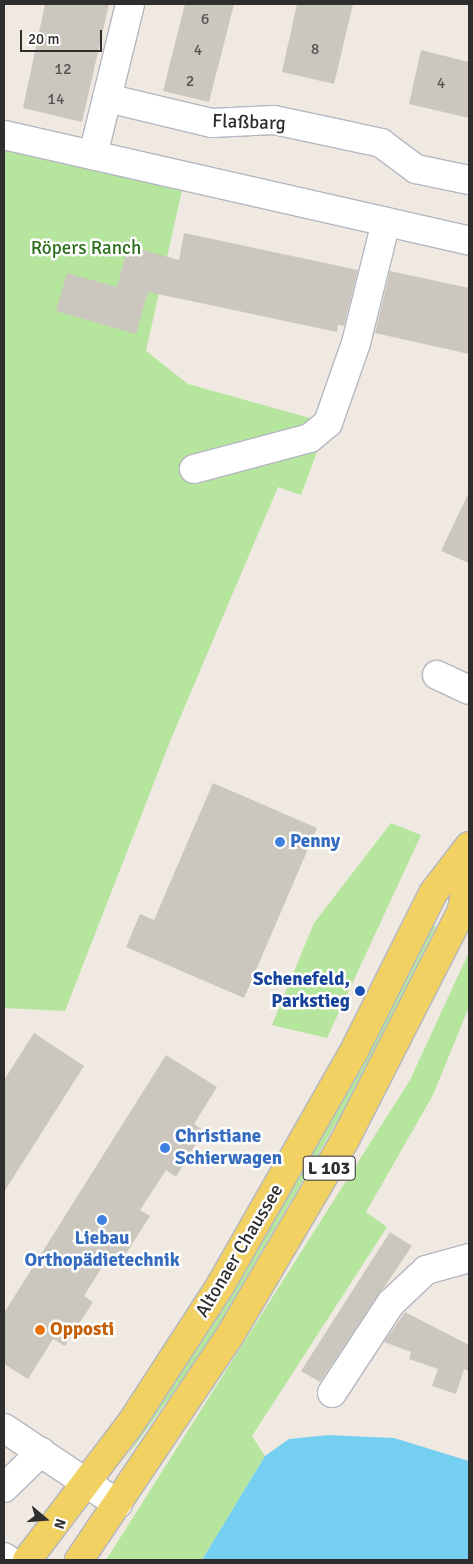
<!DOCTYPE html>
<meta charset="utf-8">
<style>
body{margin:0}
#map{position:relative;width:473px;height:1564px;overflow:hidden;background:#efe9e1;font-family:Signika,sans-serif}
div>[style]{position:absolute}
.green>*{inset:0;background:#b6e59e}
.water>*{inset:0;background:#75cff0}
.building>*{inset:0;background:#cbc7bf}
.roads{filter:drop-shadow(1px 0 #b4b7c1) drop-shadow(-1px 0 #b4b7c1) drop-shadow(0 1px #b4b7c1) drop-shadow(0 -1px #b4b7c1)}
.minor>*{height:28px;margin:-14px;padding:0 14px;transform-origin:14px;border-radius:14px;background:#fff}
.major>*{height:28px;margin:-14px;padding:0 14px;transform-origin:14px;border-radius:14px;background:#f2d163}
.dots>*{width:14px;height:14px;translate:-50% -50%;box-sizing:border-box;border:2px solid #fff;border-radius:50%}
span{translate:-50% -50%;white-space:nowrap;text-align:center;line-height:1.15;-webkit-text-stroke:5px #fff;paint-order:stroke}
.number-label{font-size:16px;color:#555452}
.number-label span{-webkit-text-stroke-width:0}
.shield-label span{padding:1px 4px;background:#fff;border:1px solid;border-radius:4px;-webkit-text-stroke-width:0}
.shield-label{font-size:18px;color:#2e2e2e;font-weight:700}
.street-label{font-size:19px;color:#2e2e2e}
.park-label{font-size:19px;color:#2c6e1b}
.shop-label{font-size:19px;color:#366cbe;font-weight:700}
.left{translate:0 -50%;text-align:left}
.transit-label{font-size:19px;color:#164399;font-weight:700}
.right{translate:-100% -50%;text-align:right}
.food-label{font-size:19px;color:#c56008;font-weight:700}
.frame{position:absolute;inset:0;border:5px solid #2e2e2e;pointer-events:none}
.north{position:absolute;left:20px;top:1494px;width:50px;height:50px;-webkit-text-stroke:4px #fff;paint-order:stroke;rotate:108deg;font-size:14px;font-weight:700;line-height:20px;text-align:center;color:#2e2e2e}
.north::after{content:'';display:block;margin:auto;width:18px;height:22px;background:#2e2e2e;clip-path:polygon(50% 0,100% 100%,50% 72%,0 100%)}
.scale{position:absolute;left:20px;top:30px;width:82px;height:22px;box-sizing:border-box;border:2px solid #2e2e2e;border-top:0;padding-left:6px;font-size:15px;line-height:18px;white-space:nowrap;color:#2e2e2e;-webkit-text-stroke:4px #fff;paint-order:stroke}
</style>
<div id="map">
<div class="green">
<div style="clip-path:polygon(4px 147px,183px 186px,146px 351px,188px 384px,328px 423px,301px 495px,278px 487px,171px 739px,65px 1011px,4px 1008px)"></div>
<div style="clip-path:polygon(391px 823px,421px 835px,327px 1038px,272px 1025px,314px 923px)"></div>
<div style="clip-path:polygon(428px 923px,436px 927px,356px 1089px,207px 1345px,124px 1461px,272px 1224px,350px 1085px)"></div>
<div style="clip-path:polygon(469px 952px,469px 1007px,433px 1095px,366px 1212px,387px 1227px,252px 1436px,265px 1456px,202px 1560px,106px 1560px,410px 1080px)"></div>
</div>
<div class="water">
<div style="clip-path:polygon(328px 1435px,394px 1438px,469px 1461px,469px 1560px,202px 1560px,265px 1456px,289px 1439px)"></div>
</div>
<div class="building">
<div style="clip-path:polygon(45px 4px,109px 4px,82px 122px,23px 108px)"></div>
<div style="clip-path:polygon(185px 4px,234px 4px,209px 102px,163px 91px)"></div>
<div style="clip-path:polygon(297px 4px,353px 4px,334px 84px,282px 72px)"></div>
<div style="clip-path:polygon(421px 50px,469px 62px,469px 118px,409px 104px)"></div>
<div style="clip-path:polygon(184px 233px,358px 270px,344px 326px,338px 325px,337px 332px,148px 292px,136px 334px,56px 311px,67px 273px,117px 287px,128px 246px,179px 260px)"></div>
<div style="clip-path:polygon(390px 271px,469px 288px,469px 354px,375px 333px)"></div>
<div style="clip-path:polygon(469px 492px,469px 563px,441px 551px)"></div>
<div style="clip-path:polygon(213px 783px,317px 828px,244px 998px,126px 947px,140px 914px,154px 920px)"></div>
<div style="clip-path:polygon(34px 1033px,84px 1066px,4px 1192px,4px 1080px)"></div>
<div style="clip-path:polygon(166px 1055px,217px 1087px,194px 1124px,204px 1131px,176px 1177px,166px 1170px,140px 1210px,150px 1216px,120px 1263px,109px 1256px,84px 1296px,93px 1302px,65px 1346px,53px 1339px,28px 1379px,4px 1364px,4px 1313px)"></div>
<div style="clip-path:polygon(390px 1232px,412px 1246px,320px 1382px,301px 1371px)"></div>
<div style="clip-path:polygon(405px 1312px,469px 1345px,469px 1371px,464px 1369px,456px 1394px,432px 1386px,438px 1369px,409px 1359px,411px 1352px,384px 1342px)"></div>
</div>
<div class="roads">
<div class="minor">
<div style="left:107px;top:98px;width:108px;rotate:13.4deg"></div>
<div style="left:212px;top:123px;width:62px;rotate:-2.8deg"></div>
<div style="left:274px;top:120px;width:77px;rotate:12deg"></div>
<div style="left:349px;top:136px;width:33px;rotate:12deg"></div>
<div style="left:381px;top:143px;width:44px;rotate:36.6deg"></div>
<div style="left:416px;top:169px;width:54px;rotate:11.7deg"></div>
<div style="left:4px;top:135px;width:477px;rotate:12.8deg"></div>
<div style="left:93px;top:155px;width:155px;rotate:-76.2deg"></div>
<div style="left:194px;top:469px;width:120px;rotate:-15deg"></div>
<div style="left:310px;top:438px;width:23px;rotate:-40deg"></div>
<div style="left:328px;top:423px;width:85px;rotate:-70.7deg"></div>
<div style="left:356px;top:343px;width:125px;rotate:-76.1deg"></div>
<div style="left:437px;top:675px;width:35px;rotate:25deg"></div>
<div style="left:332px;top:1393px;width:108px;rotate:-56.8deg"></div>
<div style="left:391px;top:1303px;width:48px;rotate:-43.3deg"></div>
<div style="left:426px;top:1270px;width:45px;rotate:-15.6deg"></div>
<div style="left:4px;top:1428px;width:137px;rotate:33.7deg"></div>
<div style="left:4px;top:1488px;width:52px;rotate:-44.2deg"></div>
<div style="left:4px;top:1557px;width:5px;rotate:37deg"></div>
</div>
<div class="major">
<div style="left:27px;top:1560px;width:172px;rotate:-52.8deg"></div>
<div style="left:131px;top:1423px;width:163px;rotate:-57deg"></div>
<div style="left:220px;top:1286px;width:266px;rotate:-60.3deg"></div>
<div style="left:352px;top:1055px;width:181px;rotate:-63.4deg"></div>
<div style="left:433px;top:893px;width:59px;rotate:-52.5deg"></div>
<div style="left:79px;top:1560px;width:269px;rotate:-56.1deg"></div>
<div style="left:229px;top:1337px;width:229px;rotate:-59.5deg"></div>
<div style="left:345px;top:1140px;width:258px;rotate:-63deg"></div>
<div style="left:462px;top:910px;width:44px;rotate:-80.8deg"></div>
</div>
</div>
<div class="dots">
<div style="left:280px;top:842px;background:#3f7fe0"></div>
<div style="left:360px;top:991px;background:#1a4fb4"></div>
<div style="left:165px;top:1148px;background:#3f7fe0"></div>
<div style="left:102px;top:1220px;background:#3f7fe0"></div>
<div style="left:40px;top:1330px;background:#e8710a"></div>
</div>
<div class="number-label">
<span style="left:205px;top:19px">6</span>
<span style="left:315px;top:49px">8</span>
<span style="left:198px;top:50px">4</span>
<span style="left:63px;top:69px">12</span>
<span style="left:190px;top:81px">2</span>
<span style="left:441px;top:83px">4</span>
<span style="left:56px;top:99px">14</span>
</div>
<div class="shield-label">
<span style="left:329px;top:1168px">L 103</span>
</div>
<div class="street-label">
<span style="left:249px;top:123px;rotate:2deg">Flaßbarg</span>
<span style="left:240px;top:1251px;rotate:-59deg">Altonaer Chaussee</span>
</div>
<div class="park-label">
<span style="left:86px;top:249px">Röpers Ranch</span>
</div>
<div class="shop-label">
<span class="left" style="left:290px;top:842px">Penny</span>
<span class="left" style="left:175px;top:1148px">Christiane<br>Schierwagen</span>
<span style="left:102px;top:1250px">Liebau<br>Orthopädietechnik</span>
</div>
<div class="transit-label">
<span class="right" style="left:350px;top:991px">Schenefeld,<br>Parkstieg</span>
</div>
<div class="food-label">
<span class="left" style="left:50px;top:1330px">Opposti</span>
</div>
<div class="frame"></div>
<div class="north">N</div>
<div class="scale">20 m</div>
</div>
